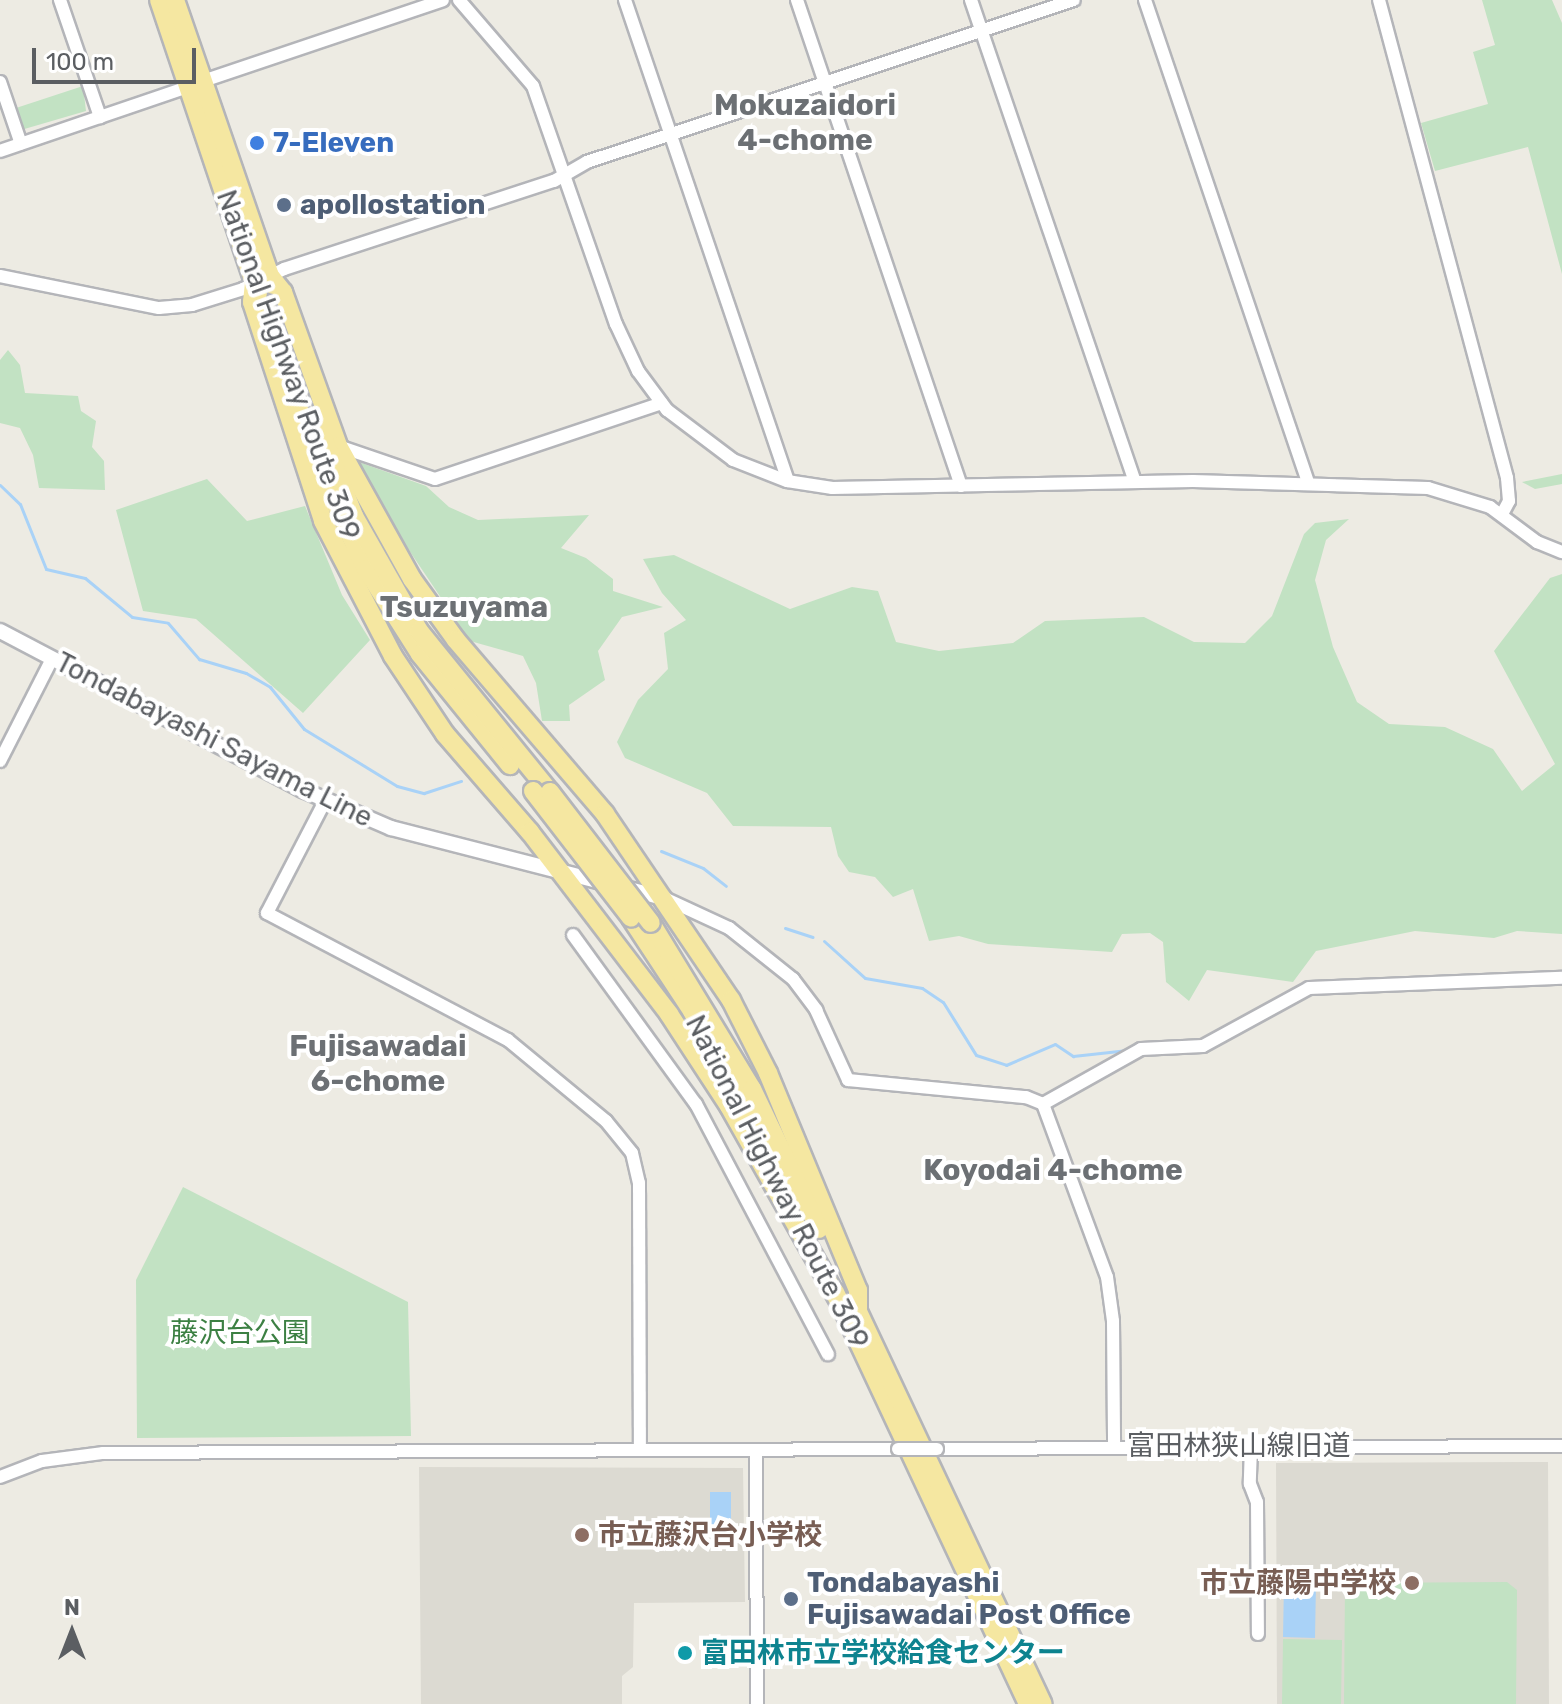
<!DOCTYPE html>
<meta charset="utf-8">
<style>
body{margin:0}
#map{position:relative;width:1562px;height:1704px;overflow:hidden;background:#edebe3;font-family:Rubik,"Noto Sans JP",sans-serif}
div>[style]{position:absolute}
.education>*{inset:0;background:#dcdad2}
.green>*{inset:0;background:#c2e2c3}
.water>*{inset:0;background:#a9d2f7}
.stream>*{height:3px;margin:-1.5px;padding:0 1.5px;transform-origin:1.5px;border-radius:1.5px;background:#a9d2f7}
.roads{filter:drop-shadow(2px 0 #b4b5b9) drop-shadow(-2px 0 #b4b5b9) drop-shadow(0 2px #b4b5b9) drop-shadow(0 -2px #b4b5b9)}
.tertiary>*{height:12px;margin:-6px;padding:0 6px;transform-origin:6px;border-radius:6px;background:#fff}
.secondary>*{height:14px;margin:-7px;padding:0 7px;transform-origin:7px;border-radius:7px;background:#fff}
.trunk>*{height:18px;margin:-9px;padding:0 9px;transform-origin:9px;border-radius:9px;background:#f5e7a1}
.bridges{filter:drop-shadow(2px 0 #b4b5b9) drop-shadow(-2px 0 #b4b5b9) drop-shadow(0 2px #b4b5b9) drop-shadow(0 -2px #b4b5b9)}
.tertiary-bridge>*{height:12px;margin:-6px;padding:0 6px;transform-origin:6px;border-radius:6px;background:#fff}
.trunk-bridge>*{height:18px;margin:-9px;padding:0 9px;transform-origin:9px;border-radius:9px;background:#f5e7a1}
.dots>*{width:22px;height:22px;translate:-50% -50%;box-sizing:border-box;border:4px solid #fff;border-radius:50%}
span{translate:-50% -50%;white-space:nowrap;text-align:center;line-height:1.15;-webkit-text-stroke:8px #fff;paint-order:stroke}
.shop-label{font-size:28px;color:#366cbe;font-weight:700}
.left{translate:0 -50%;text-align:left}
.service-label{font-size:28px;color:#4e5e75;font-weight:700}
.street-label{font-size:28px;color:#5b5e62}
.park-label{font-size:28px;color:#3c8043}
.education-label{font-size:28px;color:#785e54;font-weight:700}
.right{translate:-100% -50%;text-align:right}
.culture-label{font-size:28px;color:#0d838f;font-weight:700}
.neighbourhood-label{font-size:30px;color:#6c7074;font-weight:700}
.north{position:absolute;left:32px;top:1592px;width:80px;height:80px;-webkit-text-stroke:6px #fff;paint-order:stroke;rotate:0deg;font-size:22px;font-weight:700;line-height:32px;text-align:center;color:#5b5e62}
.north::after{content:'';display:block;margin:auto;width:28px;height:36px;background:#5b5e62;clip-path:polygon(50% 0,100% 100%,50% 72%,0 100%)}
.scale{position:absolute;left:32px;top:48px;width:164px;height:36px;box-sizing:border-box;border:4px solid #5b5e62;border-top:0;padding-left:10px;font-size:24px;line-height:28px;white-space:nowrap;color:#5b5e62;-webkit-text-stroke:6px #fff;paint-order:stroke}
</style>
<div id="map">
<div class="education">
<div style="clip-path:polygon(1548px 1462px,1549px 1704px,1277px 1704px,1276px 1463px)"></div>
<div style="clip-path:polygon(419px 1467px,743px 1468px,745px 1602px,634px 1603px,633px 1667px,622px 1676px,622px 1704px,421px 1704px)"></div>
</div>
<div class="green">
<div style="clip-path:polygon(1482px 0,1552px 0,1562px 23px,1562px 274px,1528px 147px,1435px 171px,1421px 123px,1488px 104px,1473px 52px,1495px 45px)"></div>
<div style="clip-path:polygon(83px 86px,86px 111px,21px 130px,13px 109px)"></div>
<div style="clip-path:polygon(8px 350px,20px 365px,25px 393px,78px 396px,81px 411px,96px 421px,92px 447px,104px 461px,105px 490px,39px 488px,33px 455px,20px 428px,0 423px,0 360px)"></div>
<div style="clip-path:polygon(356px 461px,426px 486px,449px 507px,478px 520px,589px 515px,561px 548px,586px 558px,613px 579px,613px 591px,663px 607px,622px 617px,598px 651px,605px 680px,569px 705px,570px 721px,542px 721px,536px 683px,523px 656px,470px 641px,378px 504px)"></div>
<div style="clip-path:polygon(1562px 474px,1562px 484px,1535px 489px,1522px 482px)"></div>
<div style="clip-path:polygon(207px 479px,247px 521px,305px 506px,342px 595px,370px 640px,303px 713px,196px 619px,143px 611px,116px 510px)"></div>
<div style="clip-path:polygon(1349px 519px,1326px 540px,1315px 580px,1333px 647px,1357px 702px,1389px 724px,1445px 727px,1493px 749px,1522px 791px,1555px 764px,1494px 651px,1550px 578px,1562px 574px,1562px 934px,1517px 931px,1494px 938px,1415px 931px,1316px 951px,1293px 982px,1207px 970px,1189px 1001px,1166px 982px,1163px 942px,1150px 933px,1122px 934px,1112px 952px,988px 944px,959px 936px,929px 941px,913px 889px,893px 897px,875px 877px,849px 872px,838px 856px,831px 827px,733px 826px,707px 793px,625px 758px,617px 742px,638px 700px,668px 669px,664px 633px,686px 620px,662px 593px,643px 559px,674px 555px,790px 609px,852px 587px,878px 591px,896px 642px,939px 651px,1013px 643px,1045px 621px,1144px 617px,1194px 642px,1245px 643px,1272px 616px,1304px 534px,1315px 523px)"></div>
<div style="clip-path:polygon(183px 1187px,408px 1302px,411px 1436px,137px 1438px,136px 1280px)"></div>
<div style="clip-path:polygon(1507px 1582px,1517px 1590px,1516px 1704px,1344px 1704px,1345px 1583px)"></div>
<div style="clip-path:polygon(1283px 1639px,1342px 1640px,1341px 1704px,1282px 1704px)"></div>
</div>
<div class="water">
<div style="clip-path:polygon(710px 1492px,731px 1492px,731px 1532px,710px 1532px)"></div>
<div style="clip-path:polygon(1284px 1583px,1316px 1583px,1315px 1638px,1283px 1637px)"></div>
</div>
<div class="stream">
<div style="left:0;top:485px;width:28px;rotate:44deg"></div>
<div style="left:20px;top:504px;width:70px;rotate:68.2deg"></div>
<div style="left:46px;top:569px;width:40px;rotate:13deg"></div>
<div style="left:85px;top:578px;width:61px;rotate:39.7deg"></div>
<div style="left:132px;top:617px;width:36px;rotate:9deg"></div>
<div style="left:168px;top:623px;width:48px;rotate:49.3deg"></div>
<div style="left:199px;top:659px;width:49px;rotate:16.6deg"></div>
<div style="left:246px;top:673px;width:28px;rotate:30deg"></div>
<div style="left:270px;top:687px;width:54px;rotate:51deg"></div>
<div style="left:304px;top:729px;width:109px;rotate:31.5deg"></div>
<div style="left:397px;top:786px;width:28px;rotate:15deg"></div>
<div style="left:424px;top:793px;width:39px;rotate:-18deg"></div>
<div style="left:661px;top:851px;width:45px;rotate:22deg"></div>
<div style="left:703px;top:868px;width:29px;rotate:38deg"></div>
<div style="left:785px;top:928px;width:29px;rotate:18deg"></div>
<div style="left:824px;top:941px;width:55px;rotate:42.1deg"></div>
<div style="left:865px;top:978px;width:58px;rotate:10deg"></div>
<div style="left:922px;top:988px;width:25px;rotate:34deg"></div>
<div style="left:943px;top:1002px;width:62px;rotate:58.1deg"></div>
<div style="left:976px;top:1055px;width:32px;rotate:18deg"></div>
<div style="left:1006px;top:1065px;width:53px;rotate:-23.2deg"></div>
<div style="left:1055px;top:1044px;width:22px;rotate:34deg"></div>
<div style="left:1073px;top:1056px;width:55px;rotate:-6.2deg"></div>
</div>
<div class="roads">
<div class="tertiary">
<div style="left:60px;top:0;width:124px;rotate:71.1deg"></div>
<div style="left:459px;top:0;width:113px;rotate:49.3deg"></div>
<div style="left:533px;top:86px;width:252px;rotate:70.8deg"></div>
<div style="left:616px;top:324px;width:52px;rotate:64.9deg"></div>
<div style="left:638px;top:371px;width:49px;rotate:53.4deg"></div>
<div style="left:667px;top:410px;width:83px;rotate:37.1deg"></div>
<div style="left:733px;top:460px;width:58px;rotate:21.3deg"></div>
<div style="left:787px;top:481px;width:46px;rotate:8.8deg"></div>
<div style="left:832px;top:488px;width:361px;rotate:-1.1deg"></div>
<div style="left:1193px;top:481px;width:235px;rotate:1.7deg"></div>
<div style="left:1428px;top:488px;width:65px;rotate:17deg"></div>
<div style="left:1490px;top:507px;width:59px;rotate:36.7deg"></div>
<div style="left:1537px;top:542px;width:27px;rotate:22deg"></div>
<div style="left:625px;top:0;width:508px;rotate:71.28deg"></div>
<div style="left:797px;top:0;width:513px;rotate:71.35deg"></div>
<div style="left:971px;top:0;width:509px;rotate:71.21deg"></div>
<div style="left:1145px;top:0;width:509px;rotate:71.32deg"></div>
<div style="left:1379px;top:0;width:495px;rotate:75deg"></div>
<div style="left:1507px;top:478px;width:23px;rotate:85deg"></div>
<div style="left:1509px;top:501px;width:15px;rotate:118deg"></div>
<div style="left:203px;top:81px;width:253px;rotate:-18.6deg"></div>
<div style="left:0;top:82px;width:65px;rotate:71.3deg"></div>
<div style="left:0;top:151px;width:199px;rotate:-18.8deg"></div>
<div style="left:0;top:276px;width:162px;rotate:11.4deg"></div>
<div style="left:159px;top:308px;width:33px;rotate:-5deg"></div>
<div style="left:192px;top:305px;width:53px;rotate:-17.4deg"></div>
<div style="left:243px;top:289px;width:46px;rotate:-26deg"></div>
<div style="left:284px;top:269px;width:284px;rotate:-18.1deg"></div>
<div style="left:554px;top:181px;width:38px;rotate:-30deg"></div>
<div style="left:587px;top:162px;width:513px;rotate:-18.4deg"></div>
<div style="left:338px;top:446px;width:102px;rotate:18.8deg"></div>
<div style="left:435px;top:479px;width:239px;rotate:-18.5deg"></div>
<div style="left:0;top:761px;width:114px;rotate:-63deg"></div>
<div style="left:325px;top:801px;width:126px;rotate:117.4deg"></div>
<div style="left:267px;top:913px;width:272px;rotate:27.8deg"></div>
<div style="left:508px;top:1040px;width:127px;rotate:39.6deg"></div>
<div style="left:606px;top:1121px;width:41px;rotate:50.9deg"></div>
<div style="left:632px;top:1153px;width:31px;rotate:77deg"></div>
<div style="left:639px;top:1183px;width:267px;rotate:89.8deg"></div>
<div style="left:664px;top:898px;width:72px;rotate:24.8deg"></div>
<div style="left:729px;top:928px;width:82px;rotate:38.6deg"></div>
<div style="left:793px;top:979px;width:39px;rotate:53deg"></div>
<div style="left:816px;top:1010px;width:77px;rotate:65.4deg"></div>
<div style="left:848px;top:1080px;width:179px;rotate:5.5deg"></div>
<div style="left:1026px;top:1097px;width:18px;rotate:22deg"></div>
<div style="left:1043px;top:1104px;width:184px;rotate:69.7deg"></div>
<div style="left:1107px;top:1277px;width:44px;rotate:82.2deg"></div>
<div style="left:1113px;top:1321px;width:127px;rotate:89.5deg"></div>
<div style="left:573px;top:935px;width:209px;rotate:54deg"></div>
<div style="left:696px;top:1104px;width:283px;rotate:62.2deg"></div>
<div style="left:1043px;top:1104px;width:112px;rotate:-29.3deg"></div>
<div style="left:1141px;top:1049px;width:62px;rotate:-2.8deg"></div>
<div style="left:1203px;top:1046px;width:121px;rotate:-28.7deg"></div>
<div style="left:1309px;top:988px;width:253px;rotate:-2.3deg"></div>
<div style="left:1251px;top:1447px;width:37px;rotate:92deg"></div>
<div style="left:1250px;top:1484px;width:19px;rotate:69deg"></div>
<div style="left:1257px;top:1502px;width:132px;rotate:89.6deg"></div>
<div style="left:937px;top:1449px;width:625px;rotate:-0.28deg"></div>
<div style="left:756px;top:1450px;width:254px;rotate:89.8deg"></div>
<div style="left:0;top:1477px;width:45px;rotate:-20.9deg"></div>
<div style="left:42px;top:1461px;width:62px;rotate:-7.5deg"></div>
<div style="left:103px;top:1453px;width:795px;rotate:-0.29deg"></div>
</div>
<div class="secondary">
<div style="left:0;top:631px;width:342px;rotate:27.7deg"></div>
<div style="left:303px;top:790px;width:96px;rotate:23.4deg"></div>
<div style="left:391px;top:828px;width:282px;rotate:14.4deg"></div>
</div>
<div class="trunk">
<div style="left:159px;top:0;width:310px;rotate:71.4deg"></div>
<div style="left:175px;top:0;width:301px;rotate:71deg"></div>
<div style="left:270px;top:276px;width:21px;rotate:51deg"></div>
<div style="left:283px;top:292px;width:164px;rotate:70.3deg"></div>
<div style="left:338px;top:446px;width:152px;rotate:60.9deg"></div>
<div style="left:412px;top:579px;width:75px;rotate:54.2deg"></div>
<div style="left:456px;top:640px;width:229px;rotate:49.4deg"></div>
<div style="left:605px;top:814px;width:225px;rotate:55.9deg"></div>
<div style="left:731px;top:1000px;width:82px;rotate:63.1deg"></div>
<div style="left:768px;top:1073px;width:235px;rotate:67.5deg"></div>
<div style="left:858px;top:1290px;width:22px;rotate:90deg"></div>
<div style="left:254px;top:283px;width:19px;rotate:96deg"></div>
<div style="left:252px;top:302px;width:230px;rotate:72deg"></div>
<div style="left:323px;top:521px;width:152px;rotate:62.6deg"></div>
<div style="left:393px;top:656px;width:94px;rotate:56.3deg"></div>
<div style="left:445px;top:734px;width:130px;rotate:49.1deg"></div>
<div style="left:530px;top:832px;width:229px;rotate:52.6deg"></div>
<div style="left:669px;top:1014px;width:110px;rotate:56.9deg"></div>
<div style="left:729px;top:1106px;width:224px;rotate:60.6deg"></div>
<div style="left:276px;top:344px;width:133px;rotate:70.6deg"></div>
<div style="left:320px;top:469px;width:110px;rotate:65.3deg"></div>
<div style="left:366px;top:569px;width:101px;rotate:57.6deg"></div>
<div style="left:420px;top:654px;width:143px;rotate:51deg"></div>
<div style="left:322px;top:435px;width:87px;rotate:68.4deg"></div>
<div style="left:354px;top:516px;width:132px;rotate:60.5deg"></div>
<div style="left:419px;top:631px;width:208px;rotate:50.9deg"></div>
<div style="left:631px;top:918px;width:111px;rotate:56.7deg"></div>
<div style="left:692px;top:1011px;width:178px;rotate:61.9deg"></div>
<div style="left:651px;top:923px;width:194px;rotate:58.7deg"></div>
<div style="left:752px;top:1089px;width:155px;rotate:64.4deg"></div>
<div style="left:835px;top:1292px;width:455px;rotate:64.9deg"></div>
<div style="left:854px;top:1303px;width:443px;rotate:64.8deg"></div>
</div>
</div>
<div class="bridges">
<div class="tertiary-bridge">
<div style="left:898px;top:1449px;width:39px"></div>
</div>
<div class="trunk-bridge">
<div style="left:533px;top:791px;width:160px;rotate:52.3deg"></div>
<div style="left:550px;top:792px;width:165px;rotate:52.4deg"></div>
</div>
</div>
<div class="dots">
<div style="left:257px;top:143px;background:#3f7fe0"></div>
<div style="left:284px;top:205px;background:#5c6f8a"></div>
<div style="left:582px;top:1535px;background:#8d6e63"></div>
<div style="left:1412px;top:1583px;background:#8d6e63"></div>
<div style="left:791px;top:1599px;background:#5c6f8a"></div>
<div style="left:685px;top:1653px;background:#0f9aa8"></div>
</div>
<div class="shop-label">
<span class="left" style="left:273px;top:143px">7-Eleven</span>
</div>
<div class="service-label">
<span class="left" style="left:300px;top:205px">apollostation</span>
<span class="left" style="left:807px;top:1599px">Tondabayashi<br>Fujisawadai Post Office</span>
</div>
<div class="street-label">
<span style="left:288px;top:365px;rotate:70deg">National Highway Route 309</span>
<span style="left:214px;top:740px;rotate:27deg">Tondabayashi Sayama Line</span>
<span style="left:777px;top:1182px;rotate:63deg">National Highway Route 309</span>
<span style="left:1239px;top:1446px">富田林狭山線旧道</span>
</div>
<div class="park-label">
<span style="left:240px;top:1333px">藤沢台公園</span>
</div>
<div class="education-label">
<span class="left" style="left:598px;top:1535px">市立藤沢台小学校</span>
<span class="right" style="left:1396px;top:1583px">市立藤陽中学校</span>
</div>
<div class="culture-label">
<span class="left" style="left:701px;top:1653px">富田林市立学校給食センター</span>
</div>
<div class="neighbourhood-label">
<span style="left:805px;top:122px">Mokuzaidori<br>4-chome</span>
<span style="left:464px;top:607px">Tsuzuyama</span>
<span style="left:378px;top:1063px">Fujisawadai<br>6-chome</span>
<span style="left:1053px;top:1170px">Koyodai 4-chome</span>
</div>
<div class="north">N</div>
<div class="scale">100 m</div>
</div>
